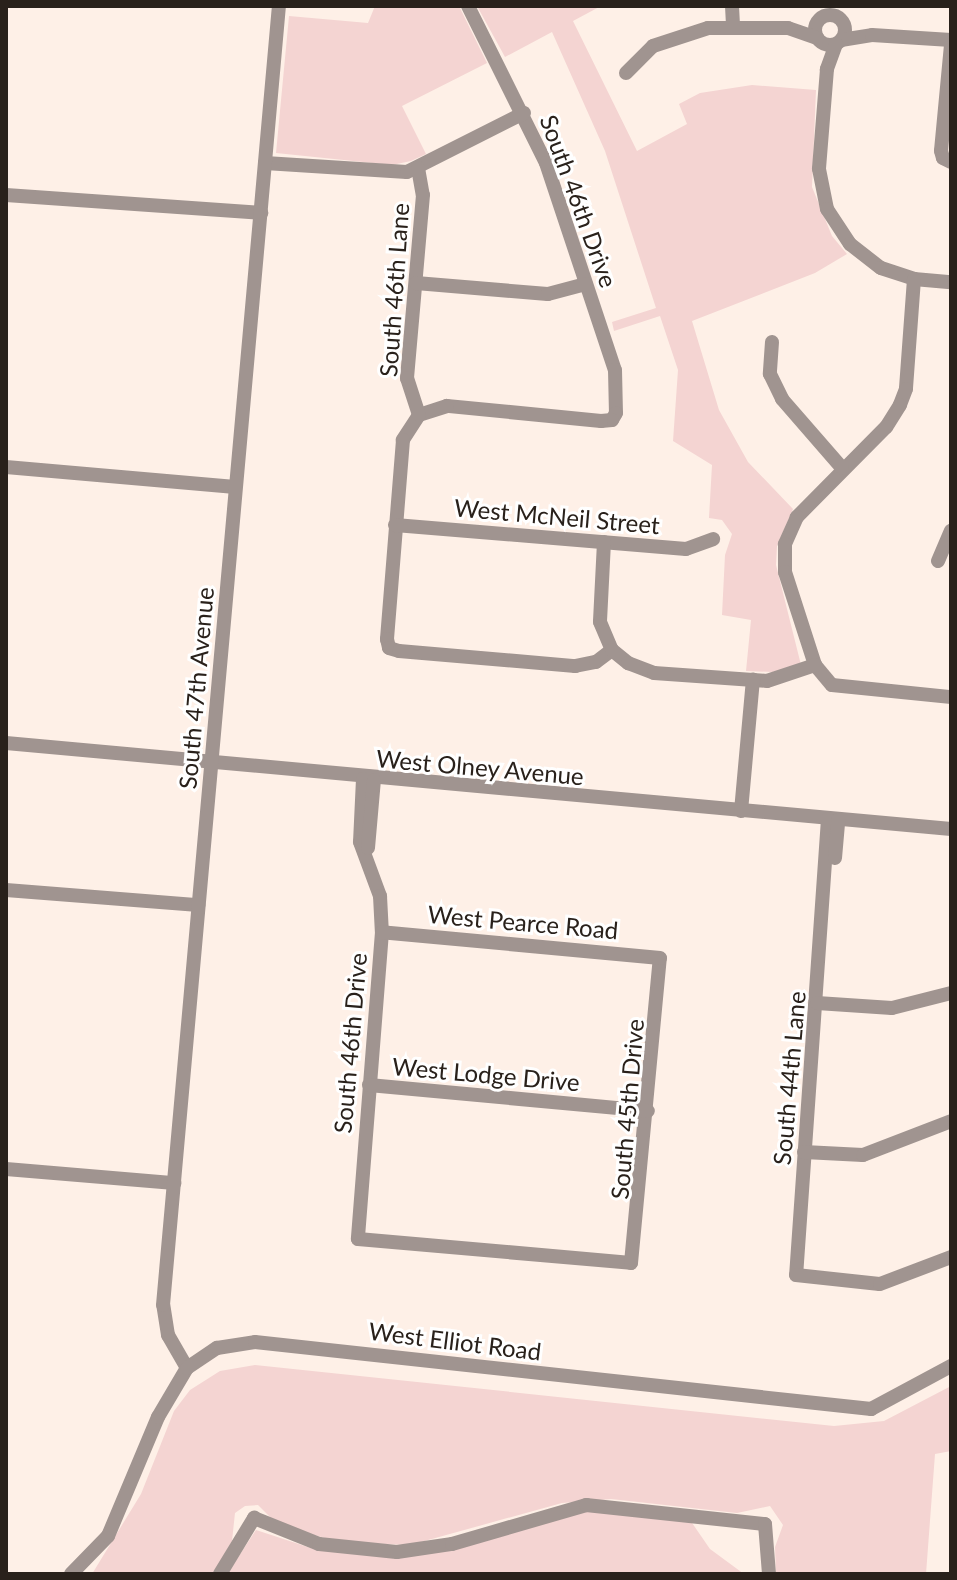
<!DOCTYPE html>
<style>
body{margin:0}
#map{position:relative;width:957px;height:1580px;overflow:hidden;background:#fef0e7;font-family:Lato,sans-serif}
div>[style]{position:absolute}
.green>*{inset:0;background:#f4d4d2}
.minor>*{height:14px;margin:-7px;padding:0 7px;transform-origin:7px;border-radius:7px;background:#a09490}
.minor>.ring{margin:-7px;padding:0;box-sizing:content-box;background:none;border:14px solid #a09490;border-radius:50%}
span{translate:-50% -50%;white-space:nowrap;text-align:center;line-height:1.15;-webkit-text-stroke:6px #fff;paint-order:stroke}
.street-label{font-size:24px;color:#29211b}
.frame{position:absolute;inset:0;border:8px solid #29211b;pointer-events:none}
</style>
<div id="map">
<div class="green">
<div style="clip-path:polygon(375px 6px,459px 6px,487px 63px,402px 106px,426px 154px,411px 161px,392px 165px,276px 153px,289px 16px,368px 23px)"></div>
<div style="clip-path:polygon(477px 6px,601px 6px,573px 21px,637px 151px,687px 124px,679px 104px,700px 93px,752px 85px,816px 90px,812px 187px,832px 236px,847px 254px,815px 273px,692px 321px,719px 410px,748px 462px,793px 509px,777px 546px,776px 565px,801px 665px,773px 672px,746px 671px,751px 620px,722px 615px,725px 555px,732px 534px,722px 520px,709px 518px,712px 465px,673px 441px,678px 370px,660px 316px,614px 331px,612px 322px,656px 308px,605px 151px,552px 32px,505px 57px)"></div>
<div style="clip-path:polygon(255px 1365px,834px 1426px,884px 1421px,951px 1386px,951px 1451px,935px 1454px,926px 1574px,776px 1574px,775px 1547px,783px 1525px,770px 1506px,737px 1513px,611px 1499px,562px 1503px,410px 1545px,338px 1542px,277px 1524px,258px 1505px,245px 1506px,235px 1513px,232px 1541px,213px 1574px,92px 1574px,141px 1494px,174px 1411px,190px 1390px,220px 1371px)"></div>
<div style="clip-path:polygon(604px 1510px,690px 1520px,710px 1549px,744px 1574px,227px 1574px,256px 1530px,317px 1550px,405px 1557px,562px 1514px)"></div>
</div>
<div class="minor">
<div style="left:468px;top:6px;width:175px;rotate:63.6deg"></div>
<div style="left:546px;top:163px;width:218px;rotate:71.6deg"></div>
<div style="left:615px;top:370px;width:43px;rotate:88.7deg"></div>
<div style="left:616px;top:413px;width:8px;rotate:120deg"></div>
<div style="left:612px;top:420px;width:11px;rotate:175deg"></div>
<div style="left:601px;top:421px;width:155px;rotate:-174.4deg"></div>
<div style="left:447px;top:406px;width:29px;rotate:162deg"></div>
<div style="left:419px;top:415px;width:30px;rotate:123deg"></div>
<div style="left:403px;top:440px;width:200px;rotate:94.6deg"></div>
<div style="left:387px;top:639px;width:9px;rotate:77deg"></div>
<div style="left:389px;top:648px;width:10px;rotate:17deg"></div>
<div style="left:399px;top:651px;width:177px;rotate:4.9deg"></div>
<div style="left:575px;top:666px;width:21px;rotate:-11deg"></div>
<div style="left:596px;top:662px;width:20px;rotate:-37deg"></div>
<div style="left:732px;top:6px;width:19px;rotate:87deg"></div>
<div class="ring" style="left:815px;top:15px;width:16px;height:16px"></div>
<div style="left:841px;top:40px;width:31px;rotate:-9deg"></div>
<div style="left:872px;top:35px;width:79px;rotate:3.6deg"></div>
<div style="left:836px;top:44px;width:27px;rotate:110deg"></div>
<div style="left:827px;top:69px;width:100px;rotate:94.6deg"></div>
<div style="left:819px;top:169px;width:41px;rotate:78.7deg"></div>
<div style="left:827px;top:209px;width:42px;rotate:56.7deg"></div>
<div style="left:850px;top:244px;width:39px;rotate:38deg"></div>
<div style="left:881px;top:268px;width:35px;rotate:18deg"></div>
<div style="left:914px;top:279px;width:37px;rotate:5deg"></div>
<div style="left:951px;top:45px;width:106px;rotate:95.4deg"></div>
<div style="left:941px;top:151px;width:7px;rotate:74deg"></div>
<div style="left:943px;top:158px;width:9px;rotate:27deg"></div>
<div style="left:626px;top:73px;width:38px;rotate:-45deg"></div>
<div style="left:653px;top:46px;width:58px;rotate:-18.1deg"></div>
<div style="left:708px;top:28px;width:80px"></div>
<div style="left:788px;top:28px;width:31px;rotate:19deg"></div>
<div style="left:265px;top:163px;width:142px;rotate:3.6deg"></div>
<div style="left:407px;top:172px;width:131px;rotate:-26.8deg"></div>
<div style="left:418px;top:168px;width:27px;rotate:80deg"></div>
<div style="left:423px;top:195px;width:184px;rotate:95deg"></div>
<div style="left:407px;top:378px;width:39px;rotate:72deg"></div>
<div style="left:6px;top:195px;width:256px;rotate:4deg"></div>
<div style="left:914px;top:279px;width:110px;rotate:94.2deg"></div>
<div style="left:906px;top:389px;width:17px;rotate:111deg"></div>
<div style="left:900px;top:405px;width:26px;rotate:122deg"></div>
<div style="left:886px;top:427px;width:127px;rotate:134.7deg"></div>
<div style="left:797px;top:517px;width:30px;rotate:114deg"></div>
<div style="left:785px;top:544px;width:28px;rotate:90deg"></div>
<div style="left:785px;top:572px;width:98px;rotate:72.1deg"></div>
<div style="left:815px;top:665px;width:26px;rotate:50deg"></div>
<div style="left:832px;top:685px;width:120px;rotate:5.8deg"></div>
<div style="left:416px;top:283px;width:132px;rotate:4.8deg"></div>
<div style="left:548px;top:294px;width:39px;rotate:-15deg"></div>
<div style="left:772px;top:342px;width:32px;rotate:94deg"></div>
<div style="left:770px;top:374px;width:28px;rotate:64deg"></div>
<div style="left:782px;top:399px;width:91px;rotate:49deg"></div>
<div style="left:6px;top:467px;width:230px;rotate:5deg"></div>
<div style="left:395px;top:525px;width:292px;rotate:4.7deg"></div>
<div style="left:686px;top:549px;width:29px;rotate:-20deg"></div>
<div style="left:604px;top:542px;width:80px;rotate:92.9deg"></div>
<div style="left:600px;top:622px;width:30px;rotate:67deg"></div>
<div style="left:612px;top:650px;width:21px;rotate:39deg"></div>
<div style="left:628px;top:663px;width:28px;rotate:21deg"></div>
<div style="left:654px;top:673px;width:113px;rotate:4deg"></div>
<div style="left:767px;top:681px;width:51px;rotate:-18.4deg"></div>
<div style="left:938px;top:561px;width:33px;rotate:-67deg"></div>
<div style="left:6px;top:743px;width:949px;rotate:5.2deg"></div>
<div style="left:363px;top:779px;width:63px;rotate:92.7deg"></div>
<div style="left:360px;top:842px;width:58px;rotate:69.7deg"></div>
<div style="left:380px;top:896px;width:36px;rotate:87deg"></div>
<div style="left:382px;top:932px;width:308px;rotate:94.5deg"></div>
<div style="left:358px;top:1239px;width:274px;rotate:5deg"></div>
<div style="left:631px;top:1263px;width:306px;rotate:-84.6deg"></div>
<div style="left:660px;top:958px;width:279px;rotate:-174.7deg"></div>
<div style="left:741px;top:811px;width:132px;rotate:-84.8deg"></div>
<div style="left:828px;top:819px;width:457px;rotate:94deg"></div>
<div style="left:796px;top:1275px;width:84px;rotate:6.1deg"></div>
<div style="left:880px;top:1284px;width:76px;rotate:-20.8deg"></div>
<div style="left:368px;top:848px;width:68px;rotate:-85deg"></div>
<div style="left:835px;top:858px;width:38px;rotate:-85deg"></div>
<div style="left:6px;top:890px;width:193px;rotate:4.5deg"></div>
<div style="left:817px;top:1003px;width:75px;rotate:3.8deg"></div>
<div style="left:892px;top:1008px;width:61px;rotate:-14.3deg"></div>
<div style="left:369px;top:1085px;width:280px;rotate:5.3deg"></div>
<div style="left:804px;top:1152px;width:59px;rotate:2.9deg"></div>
<div style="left:863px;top:1155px;width:94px;rotate:-21.1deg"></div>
<div style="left:6px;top:1169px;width:169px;rotate:4.8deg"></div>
<div style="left:187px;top:1368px;width:38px;rotate:-120deg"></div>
<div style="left:168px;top:1335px;width:30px;rotate:-99deg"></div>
<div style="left:163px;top:1305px;width:1304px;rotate:-84.9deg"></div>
<div style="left:71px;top:1574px;width:53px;rotate:-45.8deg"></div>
<div style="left:108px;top:1536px;width:129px;rotate:-67.2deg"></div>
<div style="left:158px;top:1417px;width:57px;rotate:-59.4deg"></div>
<div style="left:187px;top:1368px;width:36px;rotate:-34deg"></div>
<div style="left:217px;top:1348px;width:38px;rotate:-9deg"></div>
<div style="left:255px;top:1342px;width:620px;rotate:6.21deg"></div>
<div style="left:871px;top:1409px;width:91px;rotate:-28.3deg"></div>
<div style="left:220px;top:1574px;width:66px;rotate:-58.7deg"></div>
<div style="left:254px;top:1518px;width:70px;rotate:21.8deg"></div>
<div style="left:319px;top:1544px;width:78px;rotate:5.9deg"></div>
<div style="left:397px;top:1552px;width:56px;rotate:-8.3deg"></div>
<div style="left:452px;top:1544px;width:140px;rotate:-16.2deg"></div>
<div style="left:586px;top:1505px;width:180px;rotate:6.1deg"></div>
<div style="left:765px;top:1524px;width:50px;rotate:85.4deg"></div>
</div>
<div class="street-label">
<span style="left:579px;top:201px;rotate:70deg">South 46th Drive</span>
<span style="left:394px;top:290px;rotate:-86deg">South 46th Lane</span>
<span style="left:557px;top:516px;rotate:5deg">West McNeil Street</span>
<span style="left:196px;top:688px;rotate:-85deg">South 47th Avenue</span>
<span style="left:480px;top:767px;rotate:5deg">West Olney Avenue</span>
<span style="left:523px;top:922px;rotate:5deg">West Pearce Road</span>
<span style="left:350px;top:1043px;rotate:-85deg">South 46th Drive</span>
<span style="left:486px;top:1074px;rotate:5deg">West Lodge Drive</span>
<span style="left:789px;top:1078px;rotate:-85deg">South 44th Lane</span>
<span style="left:627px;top:1109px;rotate:-85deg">South 45th Drive</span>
<span style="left:455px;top:1341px;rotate:7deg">West Elliot Road</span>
</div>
<div class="frame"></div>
</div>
